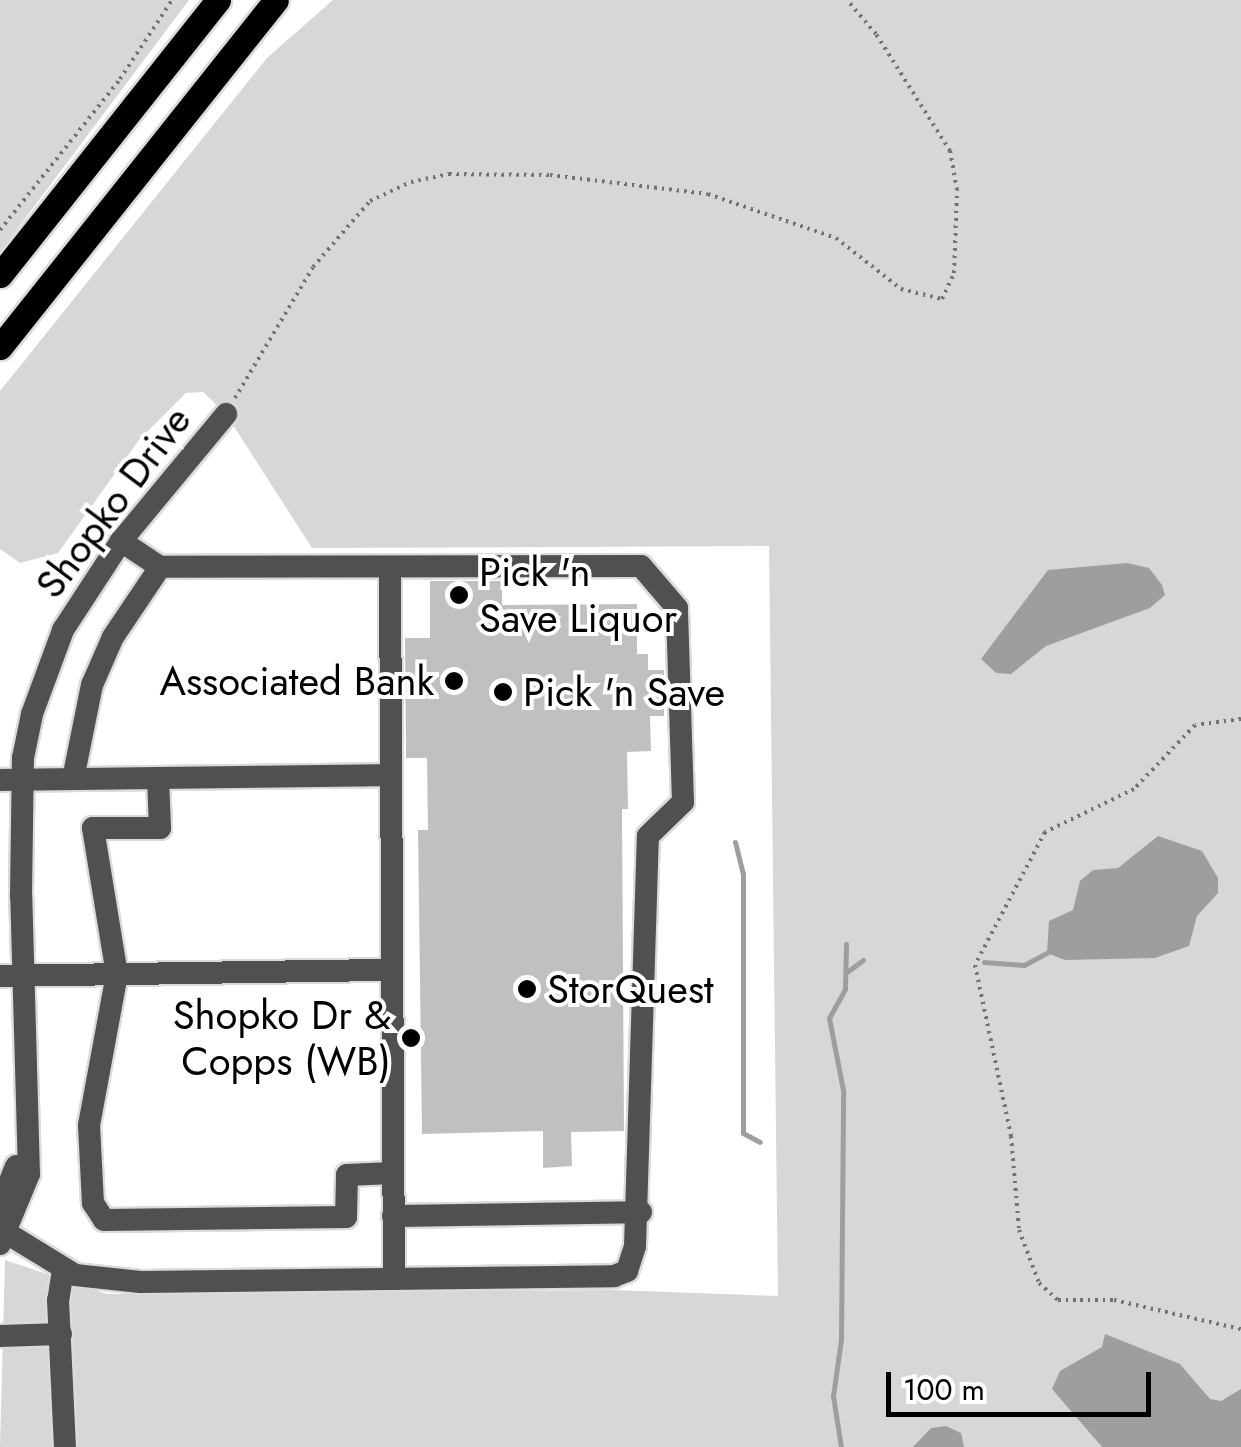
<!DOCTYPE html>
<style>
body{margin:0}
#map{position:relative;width:1241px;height:1447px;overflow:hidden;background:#fff;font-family:Jost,sans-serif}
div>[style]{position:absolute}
.green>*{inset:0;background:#d7d7d7}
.water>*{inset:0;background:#9e9e9e}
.stream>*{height:5px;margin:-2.5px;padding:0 2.5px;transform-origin:2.5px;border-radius:2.5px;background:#9e9e9e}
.building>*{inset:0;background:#c0c0c0}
.path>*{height:4px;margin-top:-2px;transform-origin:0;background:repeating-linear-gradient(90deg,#727272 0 2.5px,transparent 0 7.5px)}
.roads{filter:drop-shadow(2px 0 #dbdbdb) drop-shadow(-2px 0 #dbdbdb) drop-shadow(0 2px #dbdbdb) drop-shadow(0 -2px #dbdbdb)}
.minor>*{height:22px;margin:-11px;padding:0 11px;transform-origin:11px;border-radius:11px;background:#505050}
.major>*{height:25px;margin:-12.5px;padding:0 12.5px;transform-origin:12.5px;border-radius:12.5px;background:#000}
.dots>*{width:28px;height:28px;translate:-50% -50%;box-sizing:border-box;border:5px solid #fff;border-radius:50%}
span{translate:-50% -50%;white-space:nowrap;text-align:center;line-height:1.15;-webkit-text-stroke:8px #fff;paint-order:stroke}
.street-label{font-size:40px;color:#000}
.poi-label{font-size:40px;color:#000}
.left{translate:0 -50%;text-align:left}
.right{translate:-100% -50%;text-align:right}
.scale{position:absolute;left:886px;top:1372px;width:265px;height:45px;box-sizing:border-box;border:5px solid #000;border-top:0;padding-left:12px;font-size:30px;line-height:35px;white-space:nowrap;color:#000;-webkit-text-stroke:8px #fff;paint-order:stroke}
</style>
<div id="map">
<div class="green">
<div style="clip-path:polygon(0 0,189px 0,0 252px)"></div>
<div style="clip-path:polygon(333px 0,1241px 0,1241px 1447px,0 1447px,5px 1260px,107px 1294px,613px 1290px,778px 1296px,769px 546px,312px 548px,226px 414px,203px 392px,186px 393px,139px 440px,58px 553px,20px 563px,0 549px,0 391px,267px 58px)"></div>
</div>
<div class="water">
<div style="clip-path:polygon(1127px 563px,1149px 568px,1162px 585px,1165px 595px,1150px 608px,1046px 646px,1011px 674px,996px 673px,981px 659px,1048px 570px)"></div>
<div style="clip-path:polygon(1158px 836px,1202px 851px,1218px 878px,1218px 893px,1197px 916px,1189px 946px,1155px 958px,1065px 960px,1047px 953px,1049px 921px,1073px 910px,1080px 881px,1093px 870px,1118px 868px)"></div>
<div style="clip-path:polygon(1105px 1334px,1180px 1364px,1210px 1399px,1221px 1401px,1241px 1389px,1241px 1447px,1102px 1447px,1052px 1389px,1060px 1371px,1102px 1347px)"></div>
<div style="clip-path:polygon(946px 1426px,961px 1433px,964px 1447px,913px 1447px,931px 1428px)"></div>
</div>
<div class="stream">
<div style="left:735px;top:842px;width:32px;rotate:76deg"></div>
<div style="left:743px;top:873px;width:260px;rotate:90deg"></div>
<div style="left:743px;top:1133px;width:19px;rotate:28deg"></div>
<div style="left:984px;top:962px;width:40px;rotate:4.3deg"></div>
<div style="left:1024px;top:965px;width:26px;rotate:-28deg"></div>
<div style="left:847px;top:972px;width:20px;rotate:-37deg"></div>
<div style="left:841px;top:1447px;width:52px;rotate:-98.9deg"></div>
<div style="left:833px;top:1396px;width:58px;rotate:-82deg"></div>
<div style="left:841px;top:1339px;width:249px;rotate:-89.5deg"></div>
<div style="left:843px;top:1090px;width:73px;rotate:-101deg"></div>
<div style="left:829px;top:1018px;width:33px;rotate:-61deg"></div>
<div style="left:845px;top:989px;width:45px;rotate:-88.7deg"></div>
</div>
<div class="building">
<div style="clip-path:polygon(430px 581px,502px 581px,502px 605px,637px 604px,637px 654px,648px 654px,648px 670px,664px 670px,664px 716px,650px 716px,651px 751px,627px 752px,628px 809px,622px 809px,624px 1131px,571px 1132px,572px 1166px,543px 1168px,543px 1131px,422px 1134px,418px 830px,428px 830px,427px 758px,406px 758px,405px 638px,430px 638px)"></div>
</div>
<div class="path">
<div style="left:0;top:230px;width:193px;rotate:-51.5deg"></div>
<div style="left:120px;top:79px;width:95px;rotate:-56.6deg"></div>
<div style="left:235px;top:398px;width:152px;rotate:-59.2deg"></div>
<div style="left:313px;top:267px;width:87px;rotate:-49.2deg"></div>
<div style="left:370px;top:201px;width:45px;rotate:-24.9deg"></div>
<div style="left:411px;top:182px;width:39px;rotate:-12deg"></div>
<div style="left:449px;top:174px;width:101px;rotate:0.6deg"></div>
<div style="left:550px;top:175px;width:159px;rotate:6.9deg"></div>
<div style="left:708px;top:194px;width:135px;rotate:19deg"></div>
<div style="left:836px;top:238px;width:83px;rotate:38.1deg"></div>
<div style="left:901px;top:289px;width:42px;rotate:13.7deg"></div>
<div style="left:942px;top:299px;width:29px;rotate:-65deg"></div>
<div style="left:954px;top:273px;width:83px;rotate:-87.9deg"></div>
<div style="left:957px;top:190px;width:40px;rotate:-100deg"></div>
<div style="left:950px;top:151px;width:138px;rotate:-122.3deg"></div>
<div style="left:876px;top:34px;width:45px;rotate:-130.5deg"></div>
<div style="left:1241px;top:719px;width:46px;rotate:172.6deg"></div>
<div style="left:1195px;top:725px;width:88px;rotate:133.6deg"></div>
<div style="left:1134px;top:789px;width:99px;rotate:154.2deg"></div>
<div style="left:1045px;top:832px;width:150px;rotate:117.8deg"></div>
<div style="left:975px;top:965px;width:175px;rotate:78.1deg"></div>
<div style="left:1011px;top:1136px;width:94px;rotate:85.1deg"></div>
<div style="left:1019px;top:1230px;width:57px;rotate:69.3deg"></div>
<div style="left:1039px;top:1283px;width:25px;rotate:42deg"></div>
<div style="left:1058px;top:1300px;width:56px"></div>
<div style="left:1114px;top:1300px;width:130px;rotate:12.9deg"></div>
</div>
<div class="roads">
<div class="minor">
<div style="left:390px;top:567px;width:712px;rotate:89.68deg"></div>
<div style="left:158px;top:778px;width:50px;rotate:87.7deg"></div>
<div style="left:160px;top:828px;width:67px;rotate:180deg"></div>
<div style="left:93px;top:828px;width:148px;rotate:80.7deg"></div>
<div style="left:117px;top:974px;width:154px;rotate:100.5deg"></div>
<div style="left:89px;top:1125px;width:78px;rotate:87.1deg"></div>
<div style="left:93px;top:1203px;width:20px;rotate:57deg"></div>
<div style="left:104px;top:1220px;width:242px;rotate:-0.7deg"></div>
<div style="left:346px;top:1217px;width:42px;rotate:-88.6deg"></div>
<div style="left:347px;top:1175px;width:45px;rotate:-2.5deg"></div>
<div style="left:73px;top:779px;width:96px;rotate:-78.6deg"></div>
<div style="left:92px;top:685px;width:52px;rotate:-66.4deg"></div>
<div style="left:113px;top:637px;width:84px;rotate:-56.1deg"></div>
<div style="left:0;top:780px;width:389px;rotate:-0.7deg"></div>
<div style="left:0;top:976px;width:388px;rotate:-0.9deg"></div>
<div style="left:0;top:1206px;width:43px;rotate:-68.2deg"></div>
<div style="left:393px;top:1216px;width:248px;rotate:-0.9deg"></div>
<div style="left:0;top:1229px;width:88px;rotate:31.5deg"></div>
<div style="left:75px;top:1275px;width:66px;rotate:6.1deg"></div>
<div style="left:141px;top:1282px;width:473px;rotate:-0.7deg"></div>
<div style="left:614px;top:1276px;width:14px;rotate:-21deg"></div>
<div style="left:627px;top:1271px;width:26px;rotate:-72deg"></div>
<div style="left:635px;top:1246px;width:410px;rotate:-88.2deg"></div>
<div style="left:648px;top:836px;width:49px;rotate:-44.2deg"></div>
<div style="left:683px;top:802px;width:194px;rotate:-91.8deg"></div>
<div style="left:677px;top:608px;width:55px;rotate:-130.6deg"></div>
<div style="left:641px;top:566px;width:481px;rotate:179.9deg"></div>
<div style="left:160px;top:567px;width:47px;rotate:-146.3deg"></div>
<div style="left:0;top:1244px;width:76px;rotate:-67.5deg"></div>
<div style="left:29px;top:1174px;width:278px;rotate:-91.6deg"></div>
<div style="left:21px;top:896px;width:138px;rotate:-89.2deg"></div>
<div style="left:23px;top:758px;width:45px;rotate:-78.4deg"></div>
<div style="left:32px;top:714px;width:90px;rotate:-69.7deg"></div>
<div style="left:63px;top:630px;width:106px;rotate:-56.9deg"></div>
<div style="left:121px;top:541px;width:165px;rotate:-50.4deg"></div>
<div style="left:63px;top:1270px;width:30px;rotate:99deg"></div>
<div style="left:58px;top:1300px;width:147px;rotate:87.3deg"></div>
<div style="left:0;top:1336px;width:61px;rotate:-1.9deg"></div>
</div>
<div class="major">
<div style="left:0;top:275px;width:351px;rotate:-51.6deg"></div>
<div style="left:0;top:347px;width:443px;rotate:-51.5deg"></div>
</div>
</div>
<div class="dots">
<div style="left:459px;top:595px;background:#000"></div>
<div style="left:454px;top:681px;background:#000"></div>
<div style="left:503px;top:692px;background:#000"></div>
<div style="left:527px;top:989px;background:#000"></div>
<div style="left:411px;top:1038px;background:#000"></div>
</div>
<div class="street-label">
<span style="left:113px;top:502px;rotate:-53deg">Shopko Drive</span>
</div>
<div class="poi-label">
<span class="left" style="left:479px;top:595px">Pick 'n<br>Save Liquor</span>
<span class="right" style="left:434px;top:681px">Associated Bank</span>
<span class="left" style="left:523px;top:692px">Pick 'n Save</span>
<span class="left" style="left:547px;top:989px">StorQuest</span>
<span class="right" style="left:391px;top:1038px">Shopko Dr &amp;<br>Copps (WB)</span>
</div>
<div class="scale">100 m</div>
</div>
